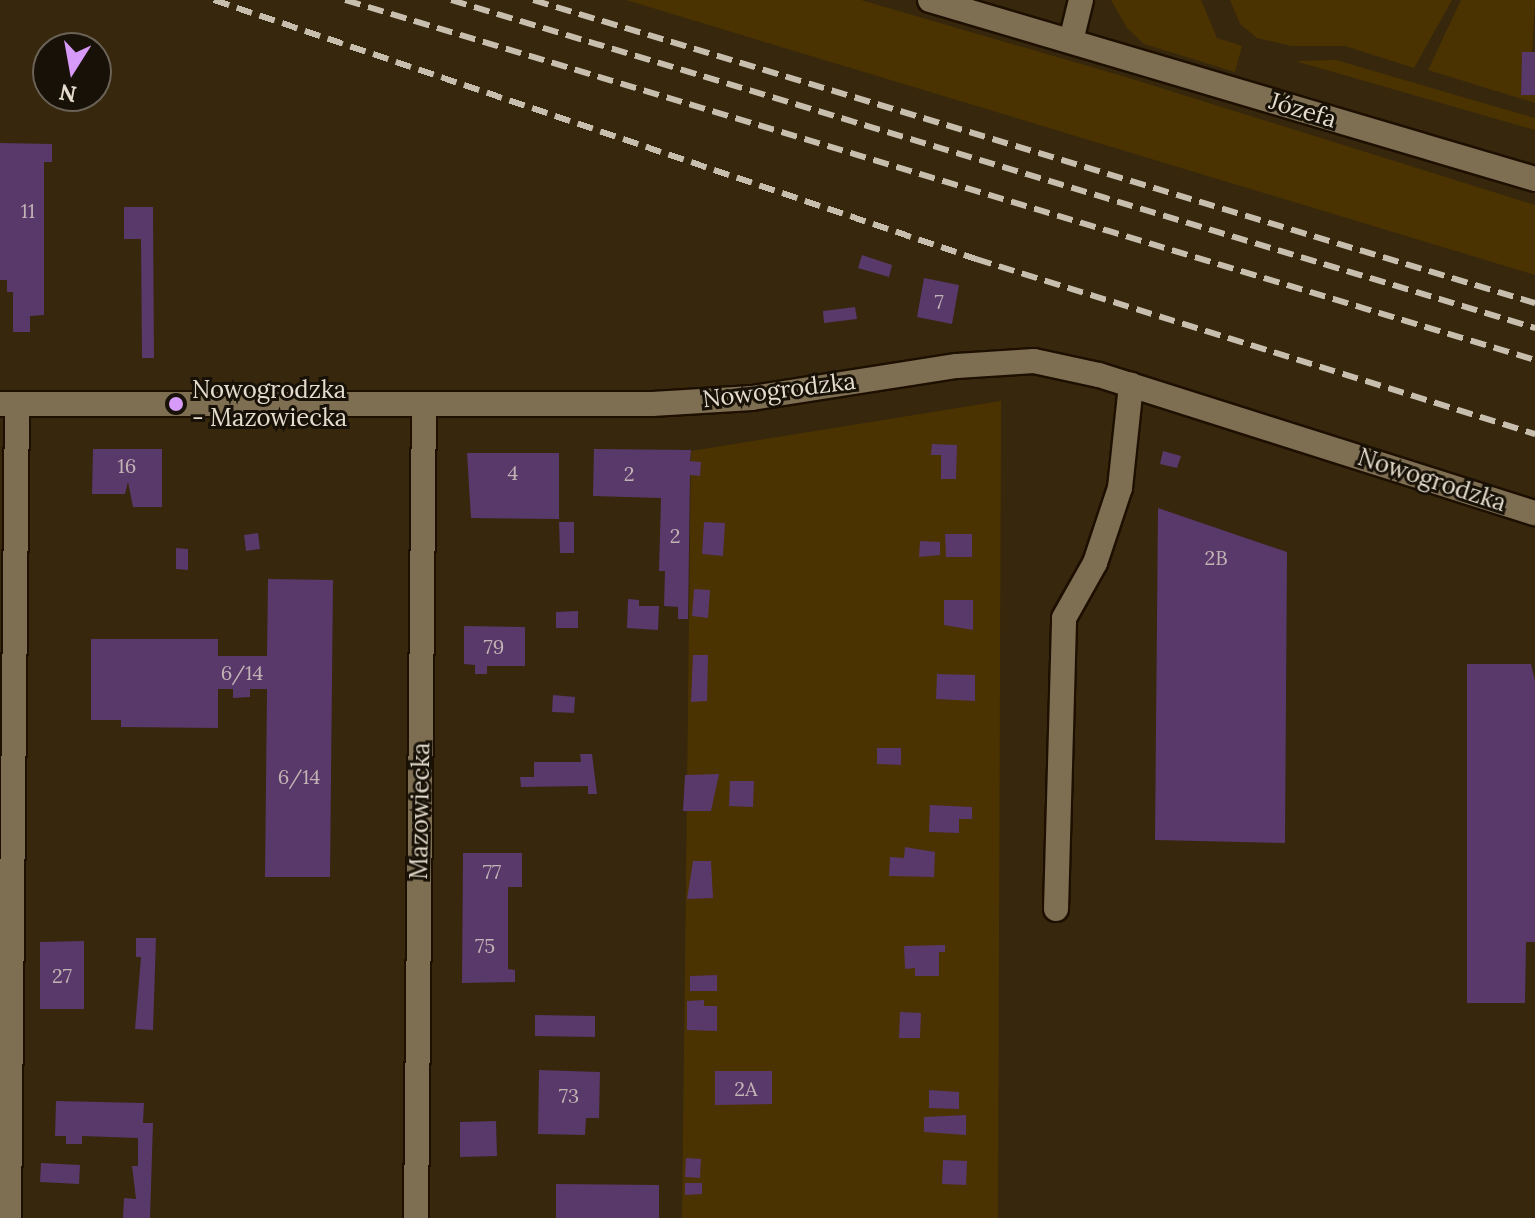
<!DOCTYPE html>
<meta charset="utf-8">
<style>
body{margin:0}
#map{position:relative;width:1535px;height:1218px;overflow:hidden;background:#36270d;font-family:Lora,serif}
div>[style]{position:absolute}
.green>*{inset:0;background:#4b3301}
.building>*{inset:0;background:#59386a}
.roads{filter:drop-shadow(2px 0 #1d1000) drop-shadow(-2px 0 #1d1000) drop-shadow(0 2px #1d1000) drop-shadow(0 -2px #1d1000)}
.minor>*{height:24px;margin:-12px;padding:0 12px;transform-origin:12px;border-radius:12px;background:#7e6e52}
.rail>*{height:6px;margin-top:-3px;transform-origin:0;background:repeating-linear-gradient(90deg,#c8bead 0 16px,transparent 0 24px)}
.dots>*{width:22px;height:22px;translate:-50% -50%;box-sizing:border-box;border:4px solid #181107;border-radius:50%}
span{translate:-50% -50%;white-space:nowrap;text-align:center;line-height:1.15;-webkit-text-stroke:6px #181107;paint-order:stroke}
.number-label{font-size:20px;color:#c2b3b4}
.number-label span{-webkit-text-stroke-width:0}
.street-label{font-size:24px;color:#e5dccd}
.poi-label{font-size:24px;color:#e5dccd}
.left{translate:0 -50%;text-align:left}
.north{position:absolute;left:32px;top:32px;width:80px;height:80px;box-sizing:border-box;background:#181107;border:2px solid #6a6256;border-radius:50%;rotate:191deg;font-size:22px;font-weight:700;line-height:32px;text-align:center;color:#e5dccd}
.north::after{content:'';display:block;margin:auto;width:28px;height:36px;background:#d89af8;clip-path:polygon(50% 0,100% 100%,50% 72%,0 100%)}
</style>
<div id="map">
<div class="green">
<div style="clip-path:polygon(626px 0,861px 0,1129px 78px,1535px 205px,1535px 275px)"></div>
<div style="clip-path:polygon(1111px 0,1201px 0,1217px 38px,1242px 46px,1235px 72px,1144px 44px,1127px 28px)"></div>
<div style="clip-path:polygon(1230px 0,1452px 0,1414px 68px,1345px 46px,1291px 46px,1257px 38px,1240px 24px)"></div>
<div style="clip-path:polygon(1461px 0,1535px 0,1532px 52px,1522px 53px,1521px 94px,1535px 95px,1535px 103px,1428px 70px)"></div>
<div style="clip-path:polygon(1336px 60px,1535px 118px,1535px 130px,1295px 61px)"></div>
<div style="clip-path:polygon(1001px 401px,998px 1218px,682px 1218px,691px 451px)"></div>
</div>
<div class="building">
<div style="clip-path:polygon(1522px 52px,1535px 52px,1535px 95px,1521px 95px)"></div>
<div style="clip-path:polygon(0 143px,52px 144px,52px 162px,44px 162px,44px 315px,30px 316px,30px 332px,13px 332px,13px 292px,7px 292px,7px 280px,0 280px)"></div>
<div style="clip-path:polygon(124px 207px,153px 207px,154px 358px,142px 358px,141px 239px,124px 239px)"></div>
<div style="clip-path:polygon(862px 255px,892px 265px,889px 277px,858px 268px)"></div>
<div style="clip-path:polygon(924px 278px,959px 285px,952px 324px,917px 317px)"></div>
<div style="clip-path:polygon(855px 307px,857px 319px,824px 323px,823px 311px)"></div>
<div style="clip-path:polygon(932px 444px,957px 445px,956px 479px,941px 479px,941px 455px,931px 455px)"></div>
<div style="clip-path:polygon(93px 449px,162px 449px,162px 507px,133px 507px,128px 482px,125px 494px,92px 494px)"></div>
<div style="clip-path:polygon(594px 449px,691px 450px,690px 461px,701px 462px,700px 476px,690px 475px,688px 619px,678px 619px,678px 607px,664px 606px,665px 571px,659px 571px,661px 498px,593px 496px)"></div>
<div style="clip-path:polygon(1163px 451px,1181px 456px,1177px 468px,1160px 464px)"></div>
<div style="clip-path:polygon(467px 453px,559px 453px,559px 519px,471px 518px)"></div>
<div style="clip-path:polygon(1158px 508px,1287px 552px,1285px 843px,1155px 840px)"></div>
<div style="clip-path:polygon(559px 522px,574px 522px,574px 553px,560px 553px)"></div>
<div style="clip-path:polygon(704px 522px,725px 523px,723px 556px,702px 554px)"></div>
<div style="clip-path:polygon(258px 533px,260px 549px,246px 551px,244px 535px)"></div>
<div style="clip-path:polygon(945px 534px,972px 534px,972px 557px,946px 557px)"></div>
<div style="clip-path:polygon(920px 541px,940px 542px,940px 555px,919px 557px)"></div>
<div style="clip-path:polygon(176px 548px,188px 549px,188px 570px,176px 569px)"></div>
<div style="clip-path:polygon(268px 579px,333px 580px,330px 877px,265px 877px,267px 689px,250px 689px,250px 697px,233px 698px,233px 689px,218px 689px,218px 728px,121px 727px,121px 720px,91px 720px,91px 639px,218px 639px,218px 656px,267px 656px)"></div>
<div style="clip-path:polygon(694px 589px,710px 590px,708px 618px,692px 616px)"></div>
<div style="clip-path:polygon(628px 599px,639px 600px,639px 606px,659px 606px,658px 630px,627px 628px)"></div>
<div style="clip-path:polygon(944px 600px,973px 600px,973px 630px,944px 625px)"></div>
<div style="clip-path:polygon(578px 611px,578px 628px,556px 628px,556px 612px)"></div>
<div style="clip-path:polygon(464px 626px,525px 627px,525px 666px,487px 666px,487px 674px,475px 674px,475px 665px,464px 664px)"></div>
<div style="clip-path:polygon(693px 655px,708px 655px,707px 701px,691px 702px)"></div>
<div style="clip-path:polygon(1467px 664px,1531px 664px,1535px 681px,1535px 942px,1526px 942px,1525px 1003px,1467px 1003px)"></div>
<div style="clip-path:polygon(937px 674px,975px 675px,975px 701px,936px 699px)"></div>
<div style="clip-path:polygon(553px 695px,575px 697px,574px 713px,552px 712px)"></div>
<div style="clip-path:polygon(877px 748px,901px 748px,901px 765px,877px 764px)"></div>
<div style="clip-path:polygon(580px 754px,592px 754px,597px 794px,588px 794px,588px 786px,521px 787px,520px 777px,534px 777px,534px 762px,581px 762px)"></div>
<div style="clip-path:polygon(719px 774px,711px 811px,683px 811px,685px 775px)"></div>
<div style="clip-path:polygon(730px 781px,754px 781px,753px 807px,729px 806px)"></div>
<div style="clip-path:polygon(930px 805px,972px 807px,972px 819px,959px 819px,959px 833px,929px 832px)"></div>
<div style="clip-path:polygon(905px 847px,935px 852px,934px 877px,889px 876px,890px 857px,904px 858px)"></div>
<div style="clip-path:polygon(463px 853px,522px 853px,522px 887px,508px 887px,508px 969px,515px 970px,515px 982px,462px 983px)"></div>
<div style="clip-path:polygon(693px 861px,711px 861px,713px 898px,687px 899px)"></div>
<div style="clip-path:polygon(136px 938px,156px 938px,153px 1030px,135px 1029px,141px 957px,136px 957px)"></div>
<div style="clip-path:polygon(84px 941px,84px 1009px,40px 1009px,40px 942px)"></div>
<div style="clip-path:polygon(945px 945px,945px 952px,939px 952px,939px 976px,915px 976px,915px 968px,905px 969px,904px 946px)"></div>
<div style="clip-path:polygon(717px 975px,717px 991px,690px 991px,690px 976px)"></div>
<div style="clip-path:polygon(704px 1000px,704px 1006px,717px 1006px,717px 1031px,687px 1030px,687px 1001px)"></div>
<div style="clip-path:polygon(900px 1012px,921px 1013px,920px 1038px,899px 1038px)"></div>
<div style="clip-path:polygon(535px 1015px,595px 1016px,595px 1037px,535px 1036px)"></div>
<div style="clip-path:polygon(539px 1070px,600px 1072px,599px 1118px,586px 1118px,585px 1135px,538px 1134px)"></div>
<div style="clip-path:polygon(715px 1071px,772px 1071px,772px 1104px,715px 1105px)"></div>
<div style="clip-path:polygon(929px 1090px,959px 1092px,959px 1109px,929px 1108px)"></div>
<div style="clip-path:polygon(56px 1101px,144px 1103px,143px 1123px,153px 1123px,150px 1218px,123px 1218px,124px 1198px,136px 1199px,132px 1166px,138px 1166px,138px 1138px,82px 1136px,82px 1144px,66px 1144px,66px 1136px,55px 1136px)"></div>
<div style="clip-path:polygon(966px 1115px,966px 1135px,924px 1132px,924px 1117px)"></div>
<div style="clip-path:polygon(496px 1121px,497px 1156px,460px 1157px,460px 1122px)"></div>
<div style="clip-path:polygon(686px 1158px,701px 1159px,700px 1178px,685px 1177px)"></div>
<div style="clip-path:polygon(943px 1160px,967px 1161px,966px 1185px,942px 1184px)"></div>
<div style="clip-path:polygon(41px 1163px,80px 1165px,79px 1184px,40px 1182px)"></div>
<div style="clip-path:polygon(685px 1183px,702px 1183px,702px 1194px,685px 1195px)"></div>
<div style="clip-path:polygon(556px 1184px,659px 1185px,659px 1218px,556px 1218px)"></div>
</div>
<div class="roads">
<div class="minor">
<div style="left:930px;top:0;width:631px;rotate:16.48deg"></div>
<div style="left:1071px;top:41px;width:42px;rotate:-76.3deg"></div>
<div style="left:0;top:404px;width:652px"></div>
<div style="left:652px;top:404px;width:100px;rotate:-3.4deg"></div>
<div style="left:752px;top:398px;width:207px;rotate:-8.9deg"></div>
<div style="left:957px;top:366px;width:77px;rotate:-3.7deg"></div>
<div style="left:1034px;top:361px;width:66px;rotate:12.2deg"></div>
<div style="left:1099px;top:375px;width:457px;rotate:17.6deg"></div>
<div style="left:1056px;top:909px;width:291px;rotate:-88.4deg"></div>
<div style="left:1064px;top:618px;width:63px;rotate:-60.6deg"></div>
<div style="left:1095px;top:563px;width:79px;rotate:-71.6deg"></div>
<div style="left:1120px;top:488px;width:104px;rotate:-83.9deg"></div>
<div style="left:9px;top:1218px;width:814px;rotate:-89.44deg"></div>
<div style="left:416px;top:1218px;width:814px;rotate:-89.44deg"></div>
</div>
</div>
<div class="rail">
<div style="left:214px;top:0;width:805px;rotate:18.77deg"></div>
<div style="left:976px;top:259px;width:586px;rotate:17.38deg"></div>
<div style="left:345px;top:0;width:1243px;rotate:16.83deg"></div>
<div style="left:451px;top:0;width:1133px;rotate:16.83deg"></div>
<div style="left:533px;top:0;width:1047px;rotate:16.83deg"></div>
</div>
<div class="dots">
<div style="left:176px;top:404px;background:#d89af8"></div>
</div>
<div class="number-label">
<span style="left:28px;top:210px">11</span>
<span style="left:939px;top:301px">7</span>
<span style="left:127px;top:465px">16</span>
<span style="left:513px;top:472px">4</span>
<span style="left:629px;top:473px">2</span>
<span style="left:675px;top:535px">2</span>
<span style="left:1216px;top:557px">2B</span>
<span style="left:494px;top:646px">79</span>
<span style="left:242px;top:672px">6/14</span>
<span style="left:299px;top:776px">6/14</span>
<span style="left:492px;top:871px">77</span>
<span style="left:485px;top:945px">75</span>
<span style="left:62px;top:975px">27</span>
<span style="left:746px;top:1088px">2A</span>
<span style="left:569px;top:1095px">73</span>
</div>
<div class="street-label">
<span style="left:1303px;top:110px;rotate:17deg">Józefa</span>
<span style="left:779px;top:390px;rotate:-7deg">Nowogrodzka</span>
<span style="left:1432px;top:480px;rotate:18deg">Nowogrodzka</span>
<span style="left:420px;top:811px;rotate:-89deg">Mazowiecka</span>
</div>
<div class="poi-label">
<span class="left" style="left:192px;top:404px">Nowogrodzka<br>- Mazowiecka</span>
</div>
<div class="north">N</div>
</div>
